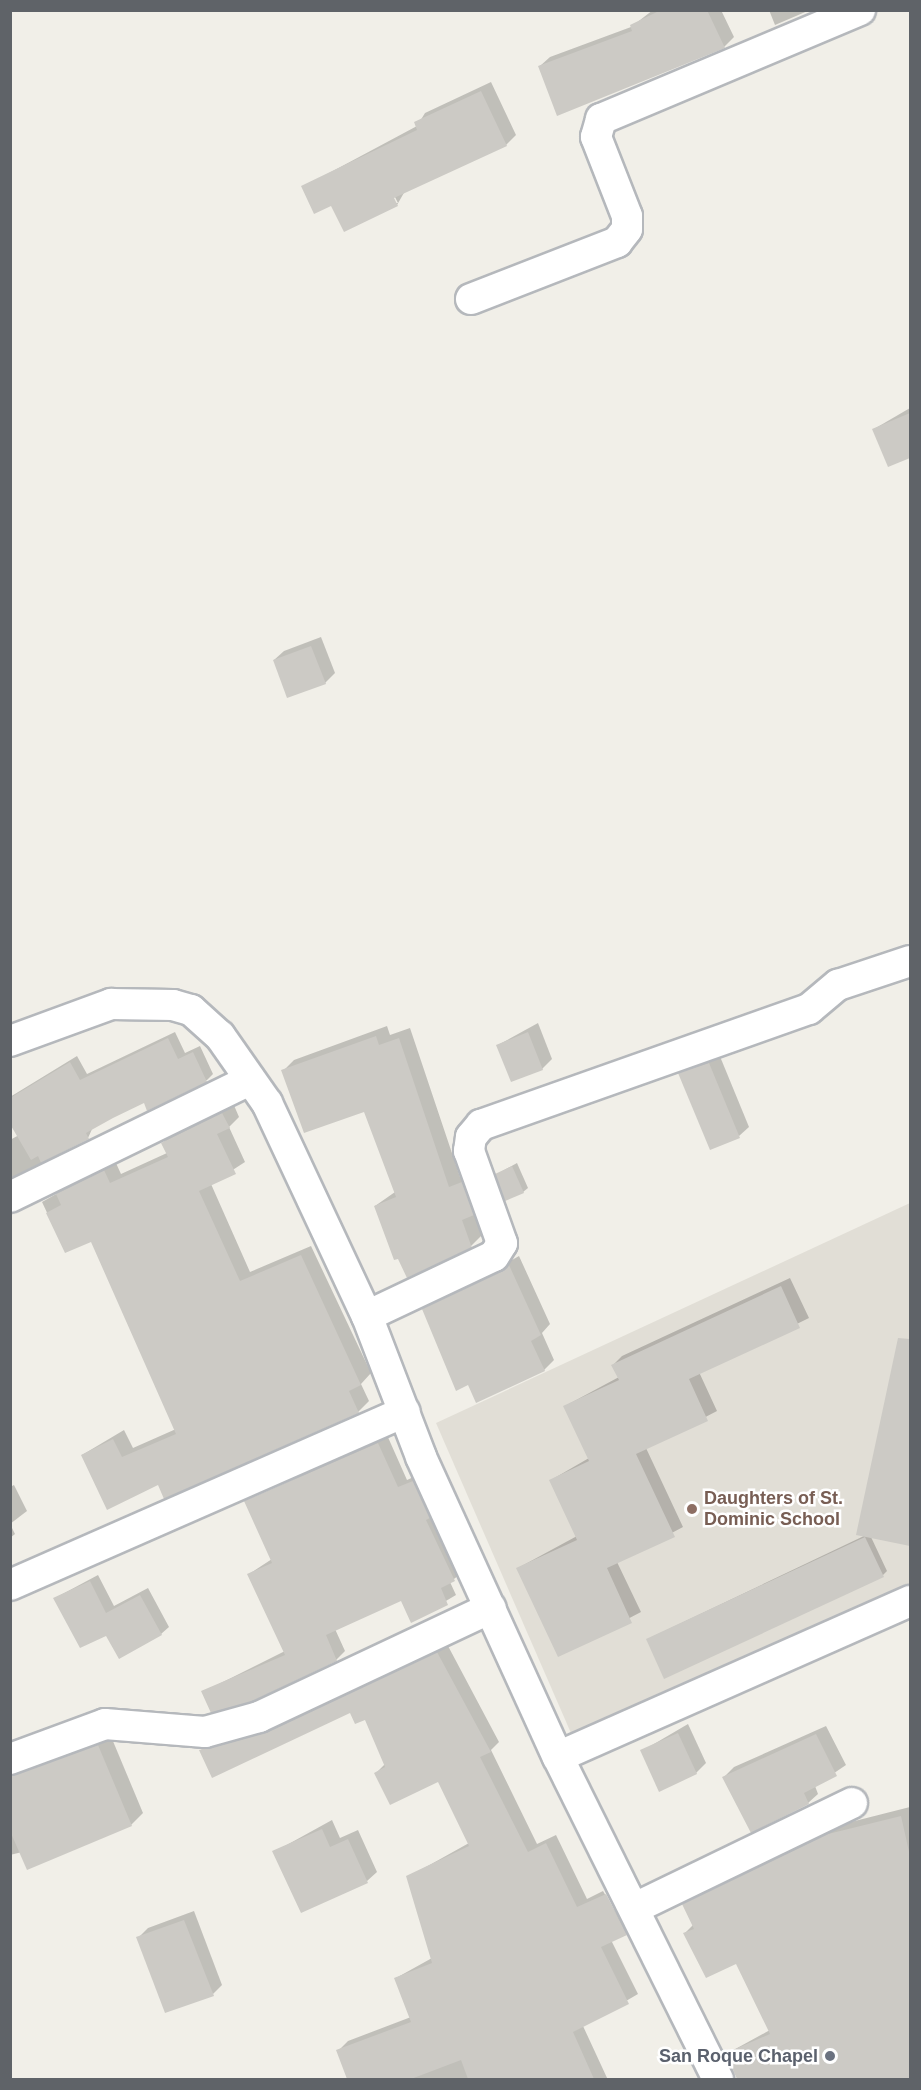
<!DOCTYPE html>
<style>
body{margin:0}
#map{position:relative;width:921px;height:2090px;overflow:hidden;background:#f1efe8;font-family:Helvetica,sans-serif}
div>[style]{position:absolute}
.education>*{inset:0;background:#e1ded6}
.shadow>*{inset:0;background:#0003}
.building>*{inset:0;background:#cccac5}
.roads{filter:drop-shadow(2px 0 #b5b8bc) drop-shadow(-2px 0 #b5b8bc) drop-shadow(0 2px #b5b8bc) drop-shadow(0 -2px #b5b8bc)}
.street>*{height:30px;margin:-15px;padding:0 15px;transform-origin:15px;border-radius:15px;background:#fff}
.dots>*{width:16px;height:16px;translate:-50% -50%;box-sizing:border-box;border:3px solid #fff;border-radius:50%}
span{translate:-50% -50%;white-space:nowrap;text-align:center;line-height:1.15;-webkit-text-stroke:5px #fff;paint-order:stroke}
.education-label{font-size:18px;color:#785e54;font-weight:700}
.left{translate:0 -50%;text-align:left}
.worship-label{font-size:18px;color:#5b616d;font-weight:700}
.right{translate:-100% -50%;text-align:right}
.frame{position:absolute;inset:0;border:12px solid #5f6368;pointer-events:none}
</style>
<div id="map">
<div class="education">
<div style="clip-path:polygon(910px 1203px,910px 1594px,574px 1740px,436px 1423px)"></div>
</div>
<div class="shadow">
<div style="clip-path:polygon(653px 10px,721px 10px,734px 37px,724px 47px,540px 66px,550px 57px,631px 27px)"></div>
<div style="clip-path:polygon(769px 10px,810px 10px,775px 25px)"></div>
<div style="clip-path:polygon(evenodd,491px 82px,516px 135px,506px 145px,405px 191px,397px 205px,331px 204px,303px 187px,417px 126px,425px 113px,491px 82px,392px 191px,398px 203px,395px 203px,392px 191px)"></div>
<div style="clip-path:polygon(910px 408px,910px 457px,889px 465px,874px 429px)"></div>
<div style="clip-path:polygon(321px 637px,335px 673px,325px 683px,274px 660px,284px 651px)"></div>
<div style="clip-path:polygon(538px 1023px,552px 1059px,542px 1069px,498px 1045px)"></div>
<div style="clip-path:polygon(387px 1026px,390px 1035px,410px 1028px,460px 1177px,473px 1172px,484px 1203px,474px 1213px,482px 1235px,471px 1246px,375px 1206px,395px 1192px,365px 1110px,283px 1071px,294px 1060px)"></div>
<div style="clip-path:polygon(175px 1032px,185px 1053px,200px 1046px,213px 1074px,207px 1080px,148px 1109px,144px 1101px,93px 1127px,88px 1138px,10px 1180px,10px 1140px,19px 1135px,10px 1120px,10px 1097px,77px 1056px,87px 1074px)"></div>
<div style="clip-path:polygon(719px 1054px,749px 1127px,739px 1136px,680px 1074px)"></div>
<div style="clip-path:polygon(233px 1103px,239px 1117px,229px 1127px,245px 1162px,211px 1184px,250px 1272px,311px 1246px,371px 1373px,361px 1384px,369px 1401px,358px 1412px,159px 1483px,82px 1455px,124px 1430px,133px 1448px,176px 1429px,91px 1240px,65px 1251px,42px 1202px,115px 1161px,121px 1174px,167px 1153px,163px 1143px,173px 1132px)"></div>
<div style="clip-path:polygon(517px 1163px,528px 1188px,523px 1192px,497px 1174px)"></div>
<div style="clip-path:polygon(519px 1256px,550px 1324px,542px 1333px,554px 1360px,544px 1370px,468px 1383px,424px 1309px)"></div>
<div style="clip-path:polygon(790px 1278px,809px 1318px,699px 1372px,717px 1411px,646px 1448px,683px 1527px,617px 1562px,641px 1612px,559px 1655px,518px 1568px,577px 1536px,551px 1480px,589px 1458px,565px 1406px,619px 1377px,613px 1365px,622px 1356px)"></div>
<div style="clip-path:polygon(907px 1341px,910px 1545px,871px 1537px,887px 1571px,883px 1575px,648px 1639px,866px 1535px)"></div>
<div style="clip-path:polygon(387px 1435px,407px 1480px,422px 1473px,463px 1572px,450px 1582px,456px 1595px,412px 1621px,402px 1599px,335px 1629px,345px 1651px,336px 1660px,203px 1692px,285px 1651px,249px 1574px,272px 1559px,246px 1502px)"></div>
<div style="clip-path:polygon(14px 1485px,27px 1511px,10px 1524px,10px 1487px)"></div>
<div style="clip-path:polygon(10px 1524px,15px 1534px,10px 1538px)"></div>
<div style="clip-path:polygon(98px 1575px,114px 1606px,148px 1588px,169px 1627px,161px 1634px,107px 1634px,55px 1598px)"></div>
<div style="clip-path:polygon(447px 1644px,499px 1742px,491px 1750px,537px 1844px,556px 1835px,587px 1899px,603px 1891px,627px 1932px,606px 1890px,616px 1885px,635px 1924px,626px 1933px,611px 1940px,638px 1994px,583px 2026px,608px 2080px,348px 2080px,338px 2051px,348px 2041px,411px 2017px,396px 1978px,432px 1958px,408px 1877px,469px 1843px,439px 1780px,376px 1773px,385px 1764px,366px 1717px,351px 1711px,201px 1750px,210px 1741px)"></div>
<div style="clip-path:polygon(688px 1724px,706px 1763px,696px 1773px,642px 1751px)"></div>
<div style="clip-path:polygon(826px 1726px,846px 1765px,815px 1786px,818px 1794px,808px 1803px,724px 1777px,734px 1767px)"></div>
<div style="clip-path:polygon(110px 1734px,143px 1813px,131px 1825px,10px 1855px,10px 1768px)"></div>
<div style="clip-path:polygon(910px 1807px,910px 2080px,741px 2080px,728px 2053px,770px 2030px,737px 1962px,685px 1933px,693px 1925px,684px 1905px,839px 1825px)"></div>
<div style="clip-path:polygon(332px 1820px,340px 1838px,358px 1830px,377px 1872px,367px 1881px,274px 1852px)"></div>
<div style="clip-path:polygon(194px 1911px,222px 1985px,213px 1994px,138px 1938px,148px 1928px)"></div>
</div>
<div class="building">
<div style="clip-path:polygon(661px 10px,707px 10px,725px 48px,557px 116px,538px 66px,632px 31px,630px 25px)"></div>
<div style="clip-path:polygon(481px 91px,507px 146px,394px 198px,398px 206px,344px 232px,331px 206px,314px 214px,301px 186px,417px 130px,414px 122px)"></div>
<div style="clip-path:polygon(910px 413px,910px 458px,888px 467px,872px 429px)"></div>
<div style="clip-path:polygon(311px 646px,326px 684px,287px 698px,273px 660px)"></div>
<div style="clip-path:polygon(528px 1032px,543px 1070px,511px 1082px,496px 1045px)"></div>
<div style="clip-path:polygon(376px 1036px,379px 1045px,399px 1038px,449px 1187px,462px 1182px,474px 1215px,462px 1220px,472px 1248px,407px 1278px,398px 1259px,394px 1260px,374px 1206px,396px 1197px,364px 1112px,304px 1133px,281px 1070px)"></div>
<div style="clip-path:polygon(168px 1038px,178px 1059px,193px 1052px,207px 1082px,147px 1111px,144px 1103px,113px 1118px,86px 1133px,89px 1139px,41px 1163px,38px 1156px,31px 1160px,10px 1124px,10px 1098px,70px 1062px,80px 1080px)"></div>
<div style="clip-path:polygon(709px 1063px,740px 1138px,710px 1150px,678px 1073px)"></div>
<div style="clip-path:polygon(222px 1113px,230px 1128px,217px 1134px,236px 1174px,199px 1191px,240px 1281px,301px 1255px,361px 1385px,349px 1391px,359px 1413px,164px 1499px,158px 1485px,107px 1510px,81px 1455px,113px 1439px,122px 1457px,176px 1434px,91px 1242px,65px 1253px,46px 1213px,61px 1205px,56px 1194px,104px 1170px,110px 1183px,168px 1157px,161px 1143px)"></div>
<div style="clip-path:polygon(512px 1166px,524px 1193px,505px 1201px,495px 1174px)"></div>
<div style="clip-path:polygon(509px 1265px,541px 1335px,531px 1341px,545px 1371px,476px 1403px,468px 1385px,456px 1391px,422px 1309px)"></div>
<div style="clip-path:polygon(781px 1286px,800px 1328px,689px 1379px,708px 1421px,636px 1454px,675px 1537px,607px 1568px,632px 1623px,558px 1657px,516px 1568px,577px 1540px,549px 1480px,589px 1461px,563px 1406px,619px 1380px,611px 1365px)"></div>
<div style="clip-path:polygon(898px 1338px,910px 1339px,910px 1546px,856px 1535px)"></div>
<div style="clip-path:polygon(378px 1443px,398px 1487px,413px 1481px,430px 1518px,426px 1520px,455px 1581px,441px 1588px,448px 1605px,411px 1623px,401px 1601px,326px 1635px,337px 1661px,253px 1701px,211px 1713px,201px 1691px,285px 1655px,247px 1574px,272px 1563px,244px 1501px)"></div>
<div style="clip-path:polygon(865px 1537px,884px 1577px,664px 1679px,646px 1639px)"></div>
<div style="clip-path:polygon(90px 1581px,106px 1613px,140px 1595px,162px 1635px,119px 1659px,106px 1636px,80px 1648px,53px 1598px)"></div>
<div style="clip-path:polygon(437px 1652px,491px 1752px,480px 1757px,528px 1852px,546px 1843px,577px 1907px,606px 1894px,627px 1935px,601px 1947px,629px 2004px,573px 2032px,594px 2079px,468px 2079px,461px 2060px,411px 2079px,347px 2079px,336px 2050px,411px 2022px,394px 1978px,432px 1963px,406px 1876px,469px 1846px,438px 1782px,390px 1805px,374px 1773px,385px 1767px,365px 1720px,355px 1724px,350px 1713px,212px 1778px,199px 1750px,266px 1733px)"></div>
<div style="clip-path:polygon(678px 1733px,697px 1774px,659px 1792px,640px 1750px)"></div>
<div style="clip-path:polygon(816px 1734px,837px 1776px,804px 1793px,809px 1804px,751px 1833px,722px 1777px)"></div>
<div style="clip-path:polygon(98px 1745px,132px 1826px,27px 1870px,10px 1831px,10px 1776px)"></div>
<div style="clip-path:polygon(901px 1816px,910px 1856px,910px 2079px,737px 2079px,726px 2053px,770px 2034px,736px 1964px,706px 1978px,683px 1933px,694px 1929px,682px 1904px,828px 1834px)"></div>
<div style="clip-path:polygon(322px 1829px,330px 1847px,348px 1839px,368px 1883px,301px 1913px,272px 1851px)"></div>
<div style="clip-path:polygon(184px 1920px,214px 1996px,165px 2013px,136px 1937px)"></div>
</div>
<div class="roads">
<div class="street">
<div style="left:471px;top:299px;width:157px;rotate:-21.3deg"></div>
<div style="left:617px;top:242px;width:16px;rotate:-52deg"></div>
<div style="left:627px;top:229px;width:13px;rotate:-90deg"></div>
<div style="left:627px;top:216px;width:85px;rotate:-111.4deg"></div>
<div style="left:596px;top:137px;width:19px;rotate:-74deg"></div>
<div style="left:601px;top:119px;width:281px;rotate:-22.8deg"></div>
<div style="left:10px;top:1041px;width:108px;rotate:-20.1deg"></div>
<div style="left:111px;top:1004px;width:62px;rotate:0.9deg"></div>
<div style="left:173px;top:1005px;width:19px;rotate:16deg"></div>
<div style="left:191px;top:1010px;width:39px;rotate:42deg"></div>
<div style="left:220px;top:1036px;width:82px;rotate:55deg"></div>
<div style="left:267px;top:1103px;width:235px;rotate:64.9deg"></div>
<div style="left:367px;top:1316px;width:151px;rotate:69deg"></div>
<div style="left:421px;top:1457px;width:330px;rotate:65.5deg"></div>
<div style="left:558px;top:1757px;width:360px;rotate:63.6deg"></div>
<div style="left:10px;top:1197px;width:267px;rotate:-26deg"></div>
<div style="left:367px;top:1316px;width:140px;rotate:-25.3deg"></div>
<div style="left:494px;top:1256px;width:15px;rotate:-58deg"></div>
<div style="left:502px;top:1243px;width:98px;rotate:-109.7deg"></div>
<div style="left:469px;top:1151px;width:14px;rotate:-82deg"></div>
<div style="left:471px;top:1137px;width:16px;rotate:-50deg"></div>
<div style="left:481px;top:1125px;width:348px;rotate:-19.5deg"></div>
<div style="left:809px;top:1009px;width:38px;rotate:-40deg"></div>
<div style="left:838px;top:985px;width:76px;rotate:-18.4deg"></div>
<div style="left:10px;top:1585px;width:431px;rotate:-23.7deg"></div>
<div style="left:558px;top:1757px;width:385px;rotate:-23.9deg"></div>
<div style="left:10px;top:1759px;width:101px;rotate:-20.2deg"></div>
<div style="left:105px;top:1724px;width:100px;rotate:4.6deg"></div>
<div style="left:205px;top:1732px;width:56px;rotate:-15.5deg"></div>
<div style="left:259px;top:1717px;width:256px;rotate:-25.2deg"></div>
<div style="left:635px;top:1908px;width:241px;rotate:-25.8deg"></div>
</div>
</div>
<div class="dots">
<div style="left:692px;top:1509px;background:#8d6e63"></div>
<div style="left:830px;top:2056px;background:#6b7280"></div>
</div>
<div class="education-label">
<span class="left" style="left:704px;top:1509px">Daughters of St.<br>Dominic School</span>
</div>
<div class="worship-label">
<span class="right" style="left:818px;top:2056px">San Roque Chapel</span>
</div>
<div class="frame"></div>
</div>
